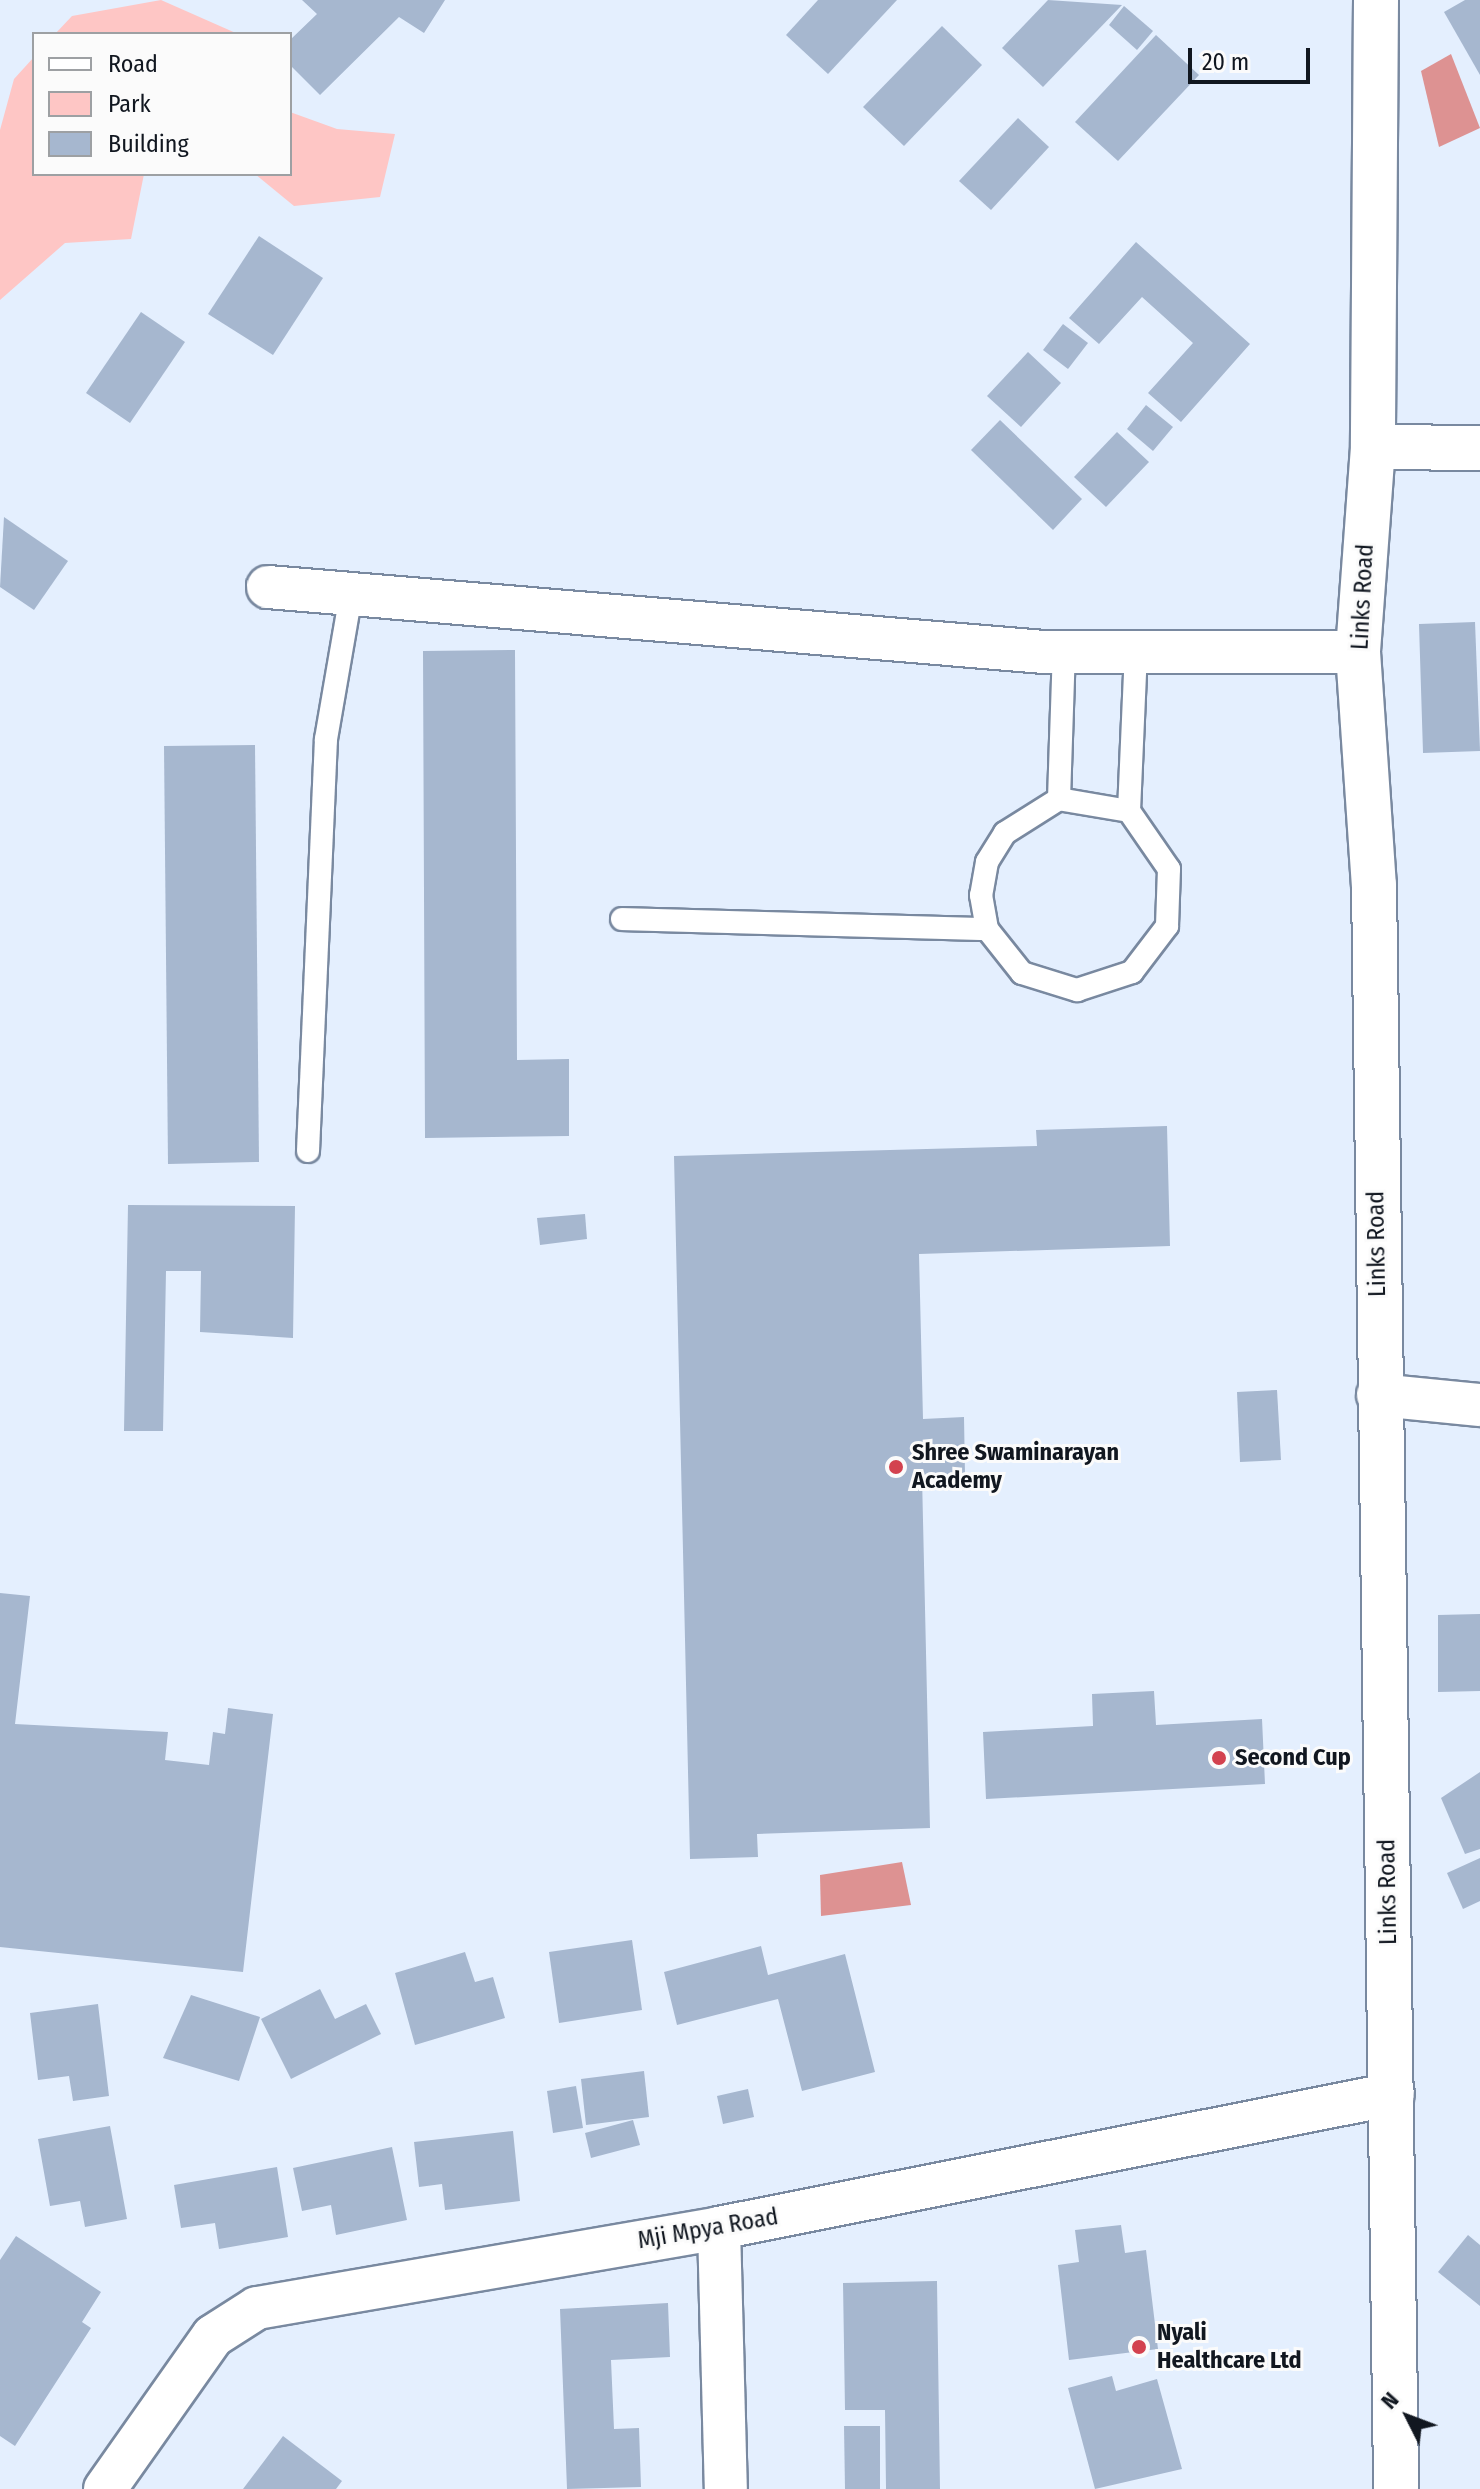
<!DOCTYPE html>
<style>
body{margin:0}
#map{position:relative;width:1480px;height:2489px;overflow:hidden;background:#e4effe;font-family:"Fira Sans Condensed",sans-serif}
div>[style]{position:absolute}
.green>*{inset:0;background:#fec6c5}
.water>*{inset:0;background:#dd9292}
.building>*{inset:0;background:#a6b7cf}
.roads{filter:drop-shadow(2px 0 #7989a0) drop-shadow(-2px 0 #7989a0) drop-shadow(0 2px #7989a0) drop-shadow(0 -2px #7989a0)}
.service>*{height:22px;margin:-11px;padding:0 11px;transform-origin:11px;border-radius:11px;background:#fff}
.minor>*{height:42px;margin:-21px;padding:0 21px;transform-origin:21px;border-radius:21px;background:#fff}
.secondary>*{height:44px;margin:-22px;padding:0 22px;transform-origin:22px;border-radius:22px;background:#fff}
.dots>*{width:22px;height:22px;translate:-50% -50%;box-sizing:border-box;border:4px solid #fbfbfb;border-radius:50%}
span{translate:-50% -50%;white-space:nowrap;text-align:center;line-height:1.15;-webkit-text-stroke:6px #fbfbfb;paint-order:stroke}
.street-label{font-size:24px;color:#111720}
.poi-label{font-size:24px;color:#111720;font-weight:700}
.left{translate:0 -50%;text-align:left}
.legend{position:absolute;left:32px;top:32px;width:260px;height:144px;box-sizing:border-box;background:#fbfbfb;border:2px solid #9da0a3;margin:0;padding:10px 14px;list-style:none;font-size:24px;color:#111720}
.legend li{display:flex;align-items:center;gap:16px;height:40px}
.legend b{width:40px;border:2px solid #9da0a3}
.north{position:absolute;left:1368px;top:2377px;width:80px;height:80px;-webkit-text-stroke:6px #fbfbfb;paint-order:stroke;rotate:312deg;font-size:22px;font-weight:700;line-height:32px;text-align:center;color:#111720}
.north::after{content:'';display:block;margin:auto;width:28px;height:36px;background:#111720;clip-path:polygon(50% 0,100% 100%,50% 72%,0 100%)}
.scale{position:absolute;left:1188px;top:48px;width:122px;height:36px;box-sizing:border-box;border:4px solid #111720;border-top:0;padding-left:10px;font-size:24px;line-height:28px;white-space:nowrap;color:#111720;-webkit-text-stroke:6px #fbfbfb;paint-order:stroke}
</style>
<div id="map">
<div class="green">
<div style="clip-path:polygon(161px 0,238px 34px,55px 34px,72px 16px)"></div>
<div style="clip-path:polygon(34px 57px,34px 174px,144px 174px,131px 239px,65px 243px,0 300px,0 130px,14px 79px)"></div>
<div style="clip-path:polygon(290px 112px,337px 129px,395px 134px,380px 197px,294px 206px,255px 174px,290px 174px)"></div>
</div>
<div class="water">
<div style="clip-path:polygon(1451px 54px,1480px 128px,1439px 147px,1421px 71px)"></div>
<div style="clip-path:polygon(902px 1862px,911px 1905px,821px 1916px,820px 1875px)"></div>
</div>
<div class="building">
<div style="clip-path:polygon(302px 0,445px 0,424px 33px,399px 17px,320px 95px,290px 65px,290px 40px,317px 14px)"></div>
<div style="clip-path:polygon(818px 0,897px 0,828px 74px,786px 35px)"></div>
<div style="clip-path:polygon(1048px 0,1122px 5px,1043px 87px,1002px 48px)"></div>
<div style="clip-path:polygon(1465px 0,1480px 0,1480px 75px,1444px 12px)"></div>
<div style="clip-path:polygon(1124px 6px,1153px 31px,1137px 50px,1109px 25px)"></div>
<div style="clip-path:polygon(942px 26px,982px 65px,904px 146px,863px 107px)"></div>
<div style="clip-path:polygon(1156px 35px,1199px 75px,1118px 161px,1075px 122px)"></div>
<div style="clip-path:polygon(1018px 118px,1049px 147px,991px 210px,959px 181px)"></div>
<div style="clip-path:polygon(259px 236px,323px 278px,273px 355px,208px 314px)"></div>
<div style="clip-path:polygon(1136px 242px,1250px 344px,1181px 422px,1148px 393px,1193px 343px,1142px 297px,1099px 344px,1069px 318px)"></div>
<div style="clip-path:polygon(141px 312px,185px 342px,130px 423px,86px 393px)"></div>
<div style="clip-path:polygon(1063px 324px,1088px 343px,1068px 369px,1043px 350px)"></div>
<div style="clip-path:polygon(1028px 352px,1061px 383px,1021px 427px,987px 396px)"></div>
<div style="clip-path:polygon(1146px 405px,1173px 427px,1153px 451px,1127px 429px)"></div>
<div style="clip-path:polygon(1000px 420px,1082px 499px,1053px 530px,971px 450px)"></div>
<div style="clip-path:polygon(1117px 432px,1149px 462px,1106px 507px,1074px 477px)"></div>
<div style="clip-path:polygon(4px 517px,68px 561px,34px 610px,0 587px)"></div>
<div style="clip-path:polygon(1475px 622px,1480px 751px,1423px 753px,1419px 624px)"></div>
<div style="clip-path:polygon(515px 650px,517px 1060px,569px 1059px,569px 1136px,425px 1138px,423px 651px)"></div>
<div style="clip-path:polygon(255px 745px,259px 1162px,168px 1164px,164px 746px)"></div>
<div style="clip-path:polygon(1167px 1126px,1170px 1246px,919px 1254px,923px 1419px,964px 1417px,965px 1475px,922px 1476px,930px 1828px,757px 1834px,758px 1857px,690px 1859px,674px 1156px,1037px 1146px,1036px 1130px)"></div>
<div style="clip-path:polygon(128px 1205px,295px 1206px,293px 1338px,200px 1332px,201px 1271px,166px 1271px,163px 1431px,124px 1431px)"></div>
<div style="clip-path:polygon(585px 1214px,587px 1239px,540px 1245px,537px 1218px)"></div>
<div style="clip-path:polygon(1277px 1390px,1281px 1460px,1240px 1462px,1237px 1392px)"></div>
<div style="clip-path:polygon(0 1593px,30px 1596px,15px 1724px,168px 1732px,165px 1760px,209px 1765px,213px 1732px,225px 1734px,228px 1708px,273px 1714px,243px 1972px,0 1947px)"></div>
<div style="clip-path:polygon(1480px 1614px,1480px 1691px,1438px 1692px,1438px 1615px)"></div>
<div style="clip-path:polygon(1154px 1691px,1156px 1725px,1262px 1719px,1265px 1784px,986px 1799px,983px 1732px,1093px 1726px,1092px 1694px)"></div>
<div style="clip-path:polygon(1480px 1772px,1480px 1849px,1465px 1854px,1441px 1798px)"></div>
<div style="clip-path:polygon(1480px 1858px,1480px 1901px,1463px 1909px,1447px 1873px)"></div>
<div style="clip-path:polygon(632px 1940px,642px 2010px,559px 2023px,549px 1952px)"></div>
<div style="clip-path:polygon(761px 1946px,768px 1975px,845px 1954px,875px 2072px,802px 2091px,778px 1999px,677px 2025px,664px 1972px)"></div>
<div style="clip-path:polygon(465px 1952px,475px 1982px,493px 1977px,505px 2018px,415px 2045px,395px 1973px)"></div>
<div style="clip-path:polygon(320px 1989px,335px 2019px,366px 2004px,381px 2034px,291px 2079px,261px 2019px)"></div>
<div style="clip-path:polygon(191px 1995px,260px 2017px,239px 2081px,163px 2058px)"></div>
<div style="clip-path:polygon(98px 2004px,109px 2096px,73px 2101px,69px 2076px,38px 2080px,30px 2013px)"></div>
<div style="clip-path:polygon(644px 2071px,649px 2117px,586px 2125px,581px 2079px)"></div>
<div style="clip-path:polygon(576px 2086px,583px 2128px,553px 2133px,547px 2091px)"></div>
<div style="clip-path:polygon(748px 2089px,754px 2117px,723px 2124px,717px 2096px)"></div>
<div style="clip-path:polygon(633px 2120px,640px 2145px,591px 2158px,585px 2133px)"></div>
<div style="clip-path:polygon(110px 2126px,127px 2219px,85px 2227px,80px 2201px,50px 2206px,38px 2139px)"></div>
<div style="clip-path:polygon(513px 2131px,520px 2201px,445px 2210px,442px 2184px,419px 2187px,414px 2142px)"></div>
<div style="clip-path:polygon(392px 2147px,407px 2220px,336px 2235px,331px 2205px,302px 2211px,293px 2168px)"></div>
<div style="clip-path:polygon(277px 2167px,288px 2237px,219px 2249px,215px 2223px,181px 2228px,174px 2185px)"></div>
<div style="clip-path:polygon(1121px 2225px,1125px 2253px,1146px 2250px,1158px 2349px,1069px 2360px,1058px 2265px,1079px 2262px,1075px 2230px)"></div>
<div style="clip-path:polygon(1468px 2235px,1480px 2245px,1480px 2306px,1438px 2272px)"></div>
<div style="clip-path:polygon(16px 2236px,101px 2292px,82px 2322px,91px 2328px,15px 2446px,0 2436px,0 2260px)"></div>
<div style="clip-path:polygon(937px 2281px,940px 2489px,886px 2489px,885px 2410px,845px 2410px,843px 2283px)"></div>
<div style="clip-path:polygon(668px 2303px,670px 2357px,611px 2360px,614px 2429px,639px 2428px,641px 2487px,567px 2489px,560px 2309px)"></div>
<div style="clip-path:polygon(1112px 2376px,1116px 2391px,1157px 2379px,1182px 2469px,1095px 2489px,1068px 2388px)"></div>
<div style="clip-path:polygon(844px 2426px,880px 2426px,880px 2489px,845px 2489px)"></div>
<div style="clip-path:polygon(283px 2436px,342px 2481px,336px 2489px,243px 2489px)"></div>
</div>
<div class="roads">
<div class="service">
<div style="left:1059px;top:799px;width:148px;rotate:-88.1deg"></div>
<div style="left:1129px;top:811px;width:71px;rotate:-170.3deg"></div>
<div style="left:1059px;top:799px;width:64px;rotate:147.8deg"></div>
<div style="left:1005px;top:833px;width:34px;rotate:122deg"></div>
<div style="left:987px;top:862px;width:34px;rotate:100deg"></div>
<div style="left:981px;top:895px;width:35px;rotate:80deg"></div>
<div style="left:987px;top:929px;width:56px;rotate:51.5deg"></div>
<div style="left:1022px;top:973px;width:58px;rotate:17.2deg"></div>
<div style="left:1077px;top:990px;width:58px;rotate:-18.1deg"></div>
<div style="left:1132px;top:972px;width:58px;rotate:-52.7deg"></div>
<div style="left:1167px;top:926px;width:57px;rotate:-88deg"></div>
<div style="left:1169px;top:869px;width:70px;rotate:-124.6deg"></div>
<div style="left:1129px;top:811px;width:158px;rotate:-87.5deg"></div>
<div style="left:622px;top:919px;width:365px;rotate:1.6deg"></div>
<div style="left:308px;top:1151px;width:412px;rotate:-87.5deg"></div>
<div style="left:326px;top:739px;width:147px;rotate:-80.2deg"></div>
</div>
<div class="minor">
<div style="left:268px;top:587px;width:779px;rotate:4.79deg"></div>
<div style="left:1044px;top:652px;width:314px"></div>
<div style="left:1378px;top:1395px;width:102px;rotate:5.6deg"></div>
<div style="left:719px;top:2228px;width:261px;rotate:88.5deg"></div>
<div style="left:105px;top:2489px;width:187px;rotate:-54.8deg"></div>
<div style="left:213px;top:2336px;width:52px;rotate:-32.5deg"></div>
<div style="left:257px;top:2308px;width:469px;rotate:-9.8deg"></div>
<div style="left:719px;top:2228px;width:687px;rotate:-11.24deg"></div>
</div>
<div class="secondary">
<div style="left:1376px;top:0;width:447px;rotate:90.4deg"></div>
<div style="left:1373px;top:447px;width:206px;rotate:94.2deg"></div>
<div style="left:1358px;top:652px;width:234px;rotate:86.1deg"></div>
<div style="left:1374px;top:885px;width:1604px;rotate:89.21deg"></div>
<div style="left:1373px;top:447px;width:107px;rotate:0.5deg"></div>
</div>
</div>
<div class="dots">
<div style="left:896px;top:1467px;background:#d3424f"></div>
<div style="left:1219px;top:1758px;background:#d3424f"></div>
<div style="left:1139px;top:2347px;background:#d3424f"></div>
</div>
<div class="street-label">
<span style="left:1363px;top:597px;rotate:-87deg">Links Road</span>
<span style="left:1377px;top:1244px;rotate:-91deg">Links Road</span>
<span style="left:1388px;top:1892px;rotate:-91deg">Links Road</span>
<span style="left:708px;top:2229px;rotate:-10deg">Mji Mpya Road</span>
</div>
<div class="poi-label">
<span class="left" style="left:912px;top:1467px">Shree Swaminarayan<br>Academy</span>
<span class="left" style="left:1235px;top:1758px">Second Cup</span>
<span class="left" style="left:1157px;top:2347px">Nyali<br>Healthcare Ltd</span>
</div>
<ul class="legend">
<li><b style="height:10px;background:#fff"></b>Road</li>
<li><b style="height:22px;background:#fec6c5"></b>Park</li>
<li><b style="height:22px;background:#a6b7cf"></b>Building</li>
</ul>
<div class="north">N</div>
<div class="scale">20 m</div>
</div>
